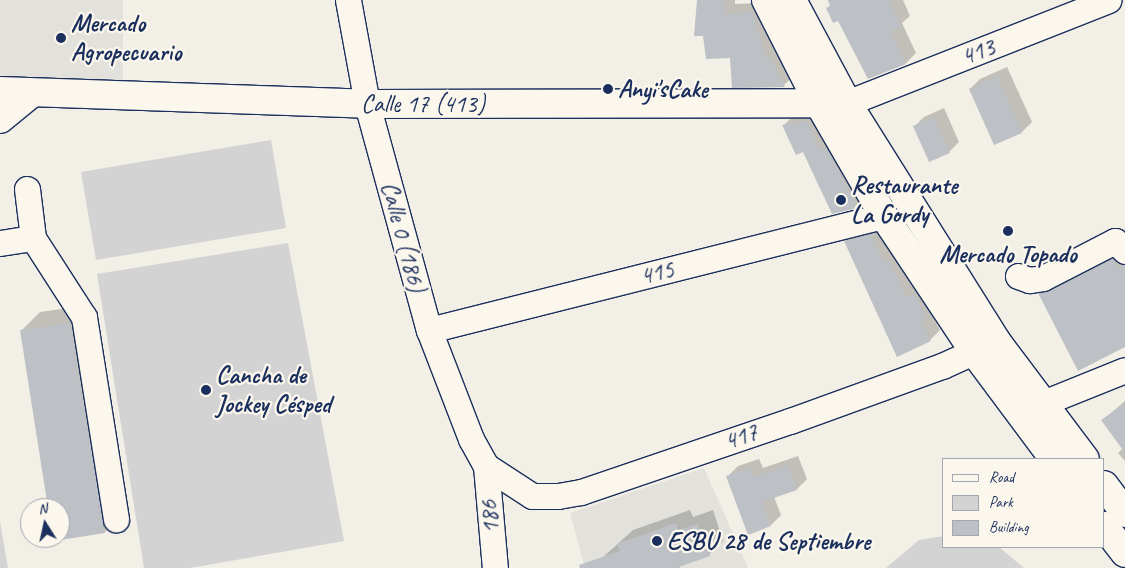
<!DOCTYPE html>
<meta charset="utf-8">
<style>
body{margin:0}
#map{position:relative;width:1125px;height:568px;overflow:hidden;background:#f2efe6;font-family:Caveat,sans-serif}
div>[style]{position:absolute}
.built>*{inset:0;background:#e2e1dc}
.green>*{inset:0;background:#d2d3d2}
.shadow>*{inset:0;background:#0003}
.building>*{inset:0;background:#bdc0c4}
.roads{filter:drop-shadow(1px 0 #1b2f5e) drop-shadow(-1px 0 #1b2f5e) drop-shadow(0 1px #1b2f5e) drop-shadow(0 -1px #1b2f5e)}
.minor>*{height:25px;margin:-12.5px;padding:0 12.5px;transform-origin:12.5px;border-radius:12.5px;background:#fbf7ec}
.major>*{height:28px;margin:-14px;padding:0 14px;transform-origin:14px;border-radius:14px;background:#fbf7ec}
.dots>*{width:14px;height:14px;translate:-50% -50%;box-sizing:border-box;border:2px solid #fbf7ec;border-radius:50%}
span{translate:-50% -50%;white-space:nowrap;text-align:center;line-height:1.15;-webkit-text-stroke:4.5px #fbf7ec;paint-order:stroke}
.poi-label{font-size:25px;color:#1b2f5e;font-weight:700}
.left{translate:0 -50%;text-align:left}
.street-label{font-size:25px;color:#1b2f5e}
.legend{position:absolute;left:942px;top:458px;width:162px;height:90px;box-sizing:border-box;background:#fbf7ec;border:1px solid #a1a7b3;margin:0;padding:6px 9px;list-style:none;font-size:15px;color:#1b2f5e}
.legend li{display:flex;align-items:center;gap:10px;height:25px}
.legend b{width:25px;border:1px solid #a1a7b3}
.north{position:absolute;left:20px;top:498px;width:50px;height:50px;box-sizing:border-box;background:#fbf7ec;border:1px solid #a1a7b3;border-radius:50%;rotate:350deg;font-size:14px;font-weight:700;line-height:20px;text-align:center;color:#1b2f5e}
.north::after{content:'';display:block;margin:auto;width:18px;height:22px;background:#1b2f5e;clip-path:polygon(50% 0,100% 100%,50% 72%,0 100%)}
</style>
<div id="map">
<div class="built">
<div style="clip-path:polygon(0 0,123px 0,123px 81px,0 76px)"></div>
<div style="clip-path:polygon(704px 468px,748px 568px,585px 568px,570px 513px)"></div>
</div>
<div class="green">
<div style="clip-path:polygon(271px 140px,286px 228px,96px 260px,81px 172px)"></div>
<div style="clip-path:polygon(288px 243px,344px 541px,190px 568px,144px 568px,97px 274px)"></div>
<div style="clip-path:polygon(0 522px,8px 568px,0 568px)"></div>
<div style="clip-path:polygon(944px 536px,944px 547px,999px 547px,1024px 568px,886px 568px,919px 540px)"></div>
</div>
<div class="shadow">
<div style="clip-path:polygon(698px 0,735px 0,735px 4px,762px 3px,794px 76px,784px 85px,731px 56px,704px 35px,695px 35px)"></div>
<div style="clip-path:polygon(829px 0,903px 0,910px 16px,902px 23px,916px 53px,906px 63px,869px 78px,839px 19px,828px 8px,831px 4px)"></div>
<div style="clip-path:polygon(1007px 67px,1032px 122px,1022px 132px,995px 144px,970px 89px,980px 79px)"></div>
<div style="clip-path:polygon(944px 108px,959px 142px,949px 152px,914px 127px,924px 117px)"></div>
<div style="clip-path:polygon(817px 112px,866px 197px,856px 207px,783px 126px,793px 116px)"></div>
<div style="clip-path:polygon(881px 225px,940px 330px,930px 340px,845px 241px,855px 231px)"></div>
<div style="clip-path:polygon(1125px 245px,1125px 346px,1040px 293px,1057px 277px)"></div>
<div style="clip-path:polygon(89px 305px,123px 514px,105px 532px,55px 539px,60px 538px,60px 508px,50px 508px,21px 331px,40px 312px)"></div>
<div style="clip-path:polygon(1125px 401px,1125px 461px,1118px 453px,1123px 448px,1103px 420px)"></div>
<div style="clip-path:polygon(798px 456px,807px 479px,797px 489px,774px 497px,781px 515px,771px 525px,728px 476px,738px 466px,759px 459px,763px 468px)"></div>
<div style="clip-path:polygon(690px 510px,693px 517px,713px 510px,723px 541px,709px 555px,679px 566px,680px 568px,604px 568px,601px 559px,633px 530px)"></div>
</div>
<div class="building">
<div style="clip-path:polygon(697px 0,725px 0,725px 14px,752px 12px,766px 57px,770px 57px,785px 87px,732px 88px,730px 58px,706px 59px,703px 36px,694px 36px)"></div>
<div style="clip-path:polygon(828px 0,889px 0,901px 27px,891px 31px,906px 64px,868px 79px,838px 21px,833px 23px,826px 8px,830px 6px)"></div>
<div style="clip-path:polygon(997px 76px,1022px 133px,994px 145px,969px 89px)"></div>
<div style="clip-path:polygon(934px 117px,950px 153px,929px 162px,913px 126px)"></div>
<div style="clip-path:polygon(807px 121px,820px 151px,827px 148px,857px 208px,832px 214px,803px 152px,796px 155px,782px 125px)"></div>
<div style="clip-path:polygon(871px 234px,884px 263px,890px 260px,906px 297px,914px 293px,926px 318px,921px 320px,931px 341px,897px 357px,844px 241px)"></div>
<div style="clip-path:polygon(1112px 259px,1118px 268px,1125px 265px,1125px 347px,1078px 371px,1038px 293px,1050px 291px)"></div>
<div style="clip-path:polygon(70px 323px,105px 533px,54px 541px,53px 538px,60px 538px,60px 508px,48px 508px,20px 330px)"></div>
<div style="clip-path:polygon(1125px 403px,1125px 453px,1101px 420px)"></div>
<div style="clip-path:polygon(788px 465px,797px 490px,762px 502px,771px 526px,748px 535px,726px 476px,749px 468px,753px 477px)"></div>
<div style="clip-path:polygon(676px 523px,678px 530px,698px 524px,710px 556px,676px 568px,580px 568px,579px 565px,620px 551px,617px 544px)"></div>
</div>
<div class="roads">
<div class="minor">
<div style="left:348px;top:0;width:106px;rotate:79.6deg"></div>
<div style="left:367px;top:104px;width:234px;rotate:74.7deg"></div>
<div style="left:429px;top:330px;width:117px;rotate:68.9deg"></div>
<div style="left:471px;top:439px;width:31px;rotate:61deg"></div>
<div style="left:486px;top:466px;width:102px;rotate:85deg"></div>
<div style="left:847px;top:103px;width:281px;rotate:-21.5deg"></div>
<div style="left:0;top:120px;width:43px;rotate:-39.3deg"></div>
<div style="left:27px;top:189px;width:49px;rotate:83deg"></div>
<div style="left:33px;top:238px;width:94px;rotate:57.2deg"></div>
<div style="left:84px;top:317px;width:205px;rotate:81deg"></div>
<div style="left:0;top:243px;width:33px;rotate:-9deg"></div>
<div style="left:1018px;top:276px;width:12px;rotate:20deg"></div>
<div style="left:1029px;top:280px;width:14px;rotate:-8deg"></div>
<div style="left:1043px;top:278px;width:81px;rotate:-27.2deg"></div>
<div style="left:1115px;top:241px;width:14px;rotate:45deg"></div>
<div style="left:429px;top:330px;width:469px;rotate:-14.1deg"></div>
<div style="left:1043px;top:403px;width:88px;rotate:-21.9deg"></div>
<div style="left:486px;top:466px;width:55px;rotate:33.1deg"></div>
<div style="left:532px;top:496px;width:26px"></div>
<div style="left:558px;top:496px;width:23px;rotate:-10deg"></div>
<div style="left:581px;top:492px;width:221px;rotate:-18.8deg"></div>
<div style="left:790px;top:421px;width:162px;rotate:-19.9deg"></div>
<div style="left:942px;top:366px;width:56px;rotate:-24.3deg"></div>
</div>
<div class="major">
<div style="left:766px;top:0;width:114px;rotate:63deg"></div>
<div style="left:818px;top:102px;width:132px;rotate:59.9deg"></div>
<div style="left:884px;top:216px;width:164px;rotate:56.4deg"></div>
<div style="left:975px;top:353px;width:132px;rotate:53.3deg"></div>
<div style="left:792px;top:0;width:117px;rotate:61.9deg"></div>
<div style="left:847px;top:103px;width:282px;rotate:57.9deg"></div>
<div style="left:997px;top:342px;width:146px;rotate:53.1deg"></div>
<div style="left:0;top:91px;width:367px;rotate:2deg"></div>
<div style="left:367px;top:104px;width:480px;rotate:-0.1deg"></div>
<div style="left:1104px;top:485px;width:35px;rotate:53deg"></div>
<div style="left:1104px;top:526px;width:34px;rotate:52deg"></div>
</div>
</div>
<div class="dots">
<div style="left:61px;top:38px;background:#1b2f5e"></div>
<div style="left:608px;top:89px;background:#1b2f5e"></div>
<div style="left:841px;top:200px;background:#1b2f5e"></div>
<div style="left:1008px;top:231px;background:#1b2f5e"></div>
<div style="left:206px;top:390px;background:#1b2f5e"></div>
<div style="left:657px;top:541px;background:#1b2f5e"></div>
</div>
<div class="poi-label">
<span class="left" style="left:71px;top:38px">Mercado<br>Agropecuario</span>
<span class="left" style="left:618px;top:89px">Anyi'sCake</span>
<span class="left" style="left:851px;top:200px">Restaurante<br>La Gordy</span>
<span style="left:1008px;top:254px">Mercado Topado</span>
<span class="left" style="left:216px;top:390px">Cancha de<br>Jockey Césped</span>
<span class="left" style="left:667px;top:541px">ESBU 28 de Septiembre</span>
</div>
<div class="street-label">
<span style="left:978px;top:52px;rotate:-21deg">413</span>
<span style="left:423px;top:104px">Calle 17 (413)</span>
<span style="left:403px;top:237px;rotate:75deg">Calle 0 (186)</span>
<span style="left:657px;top:273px;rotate:-14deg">415</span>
<span style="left:741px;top:437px;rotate:-19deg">417</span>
<span style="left:490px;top:517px;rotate:-95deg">186</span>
</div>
<ul class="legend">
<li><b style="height:6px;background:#fbf7ec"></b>Road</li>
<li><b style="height:14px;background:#d2d3d2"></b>Park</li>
<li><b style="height:14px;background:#bdc0c4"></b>Building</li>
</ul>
<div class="north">N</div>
</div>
